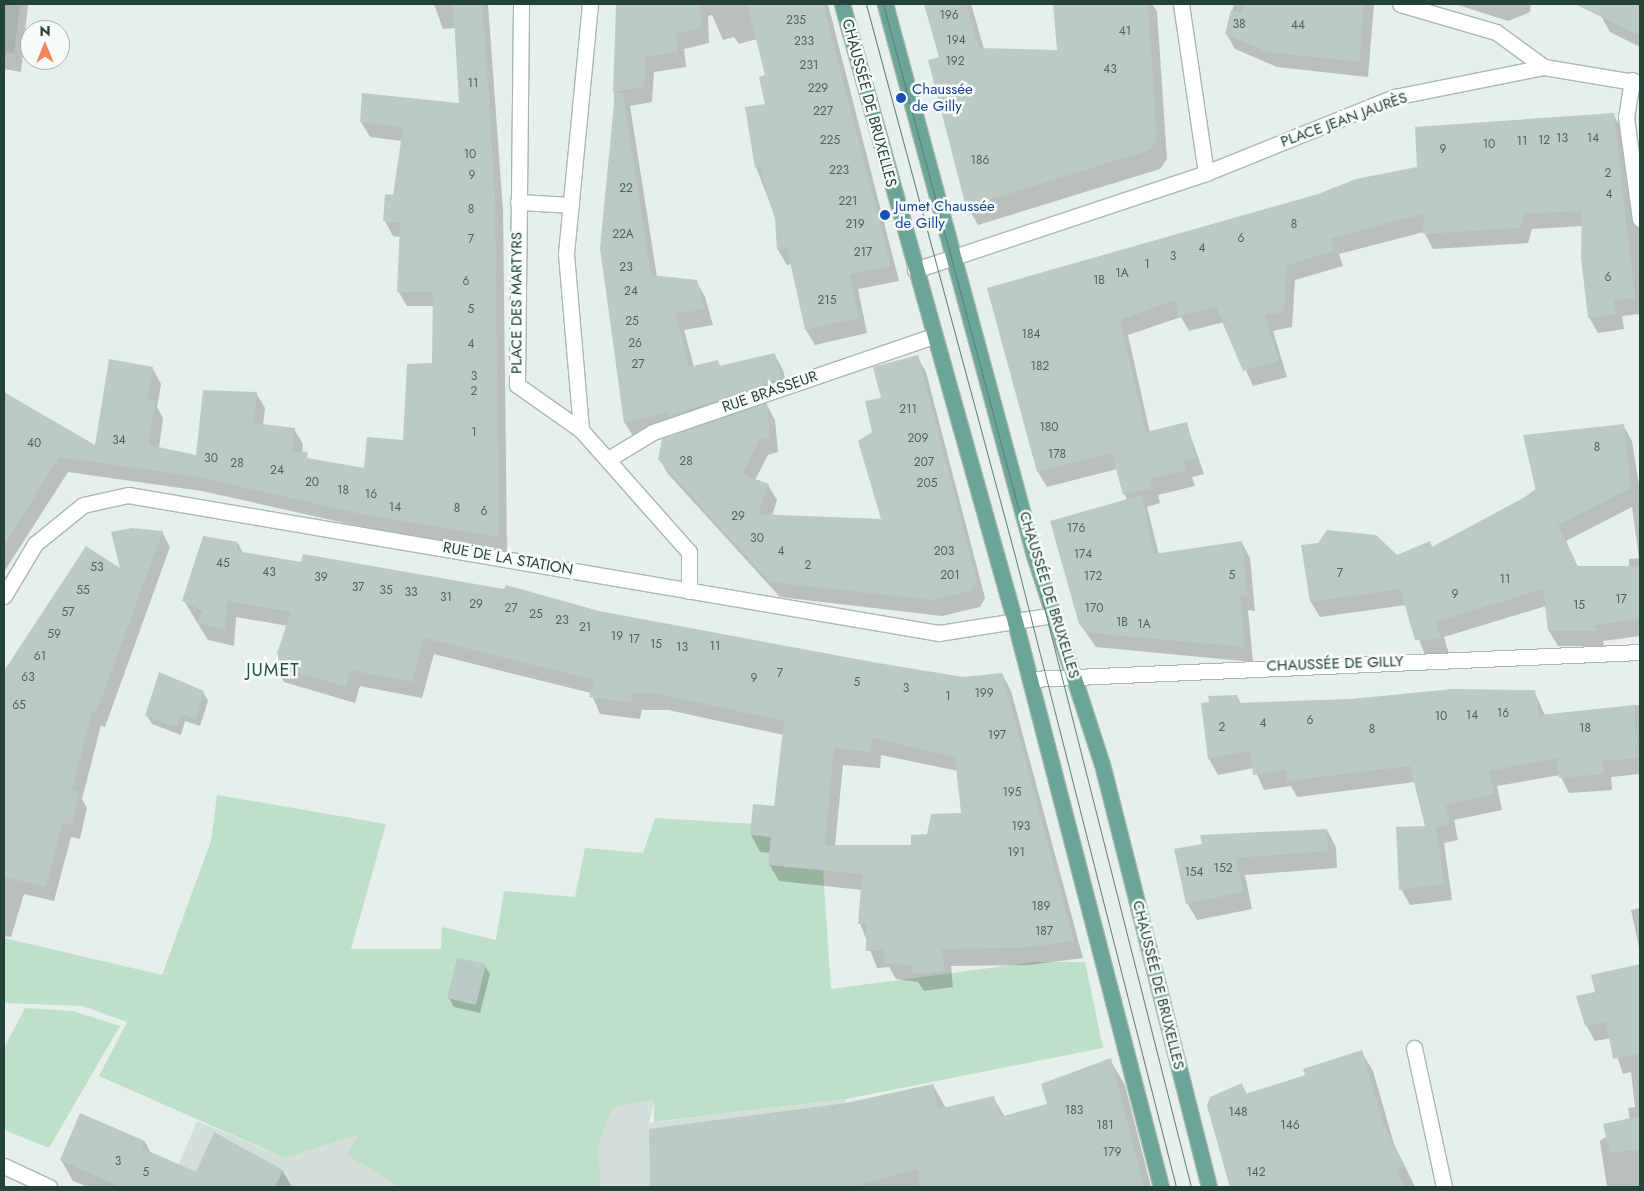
<!DOCTYPE html>
<meta charset="utf-8">
<style>
body{margin:0}
#map{position:relative;width:1644px;height:1191px;overflow:hidden;background:#e6efeb;font-family:Jost,sans-serif}
div>[style]{position:absolute}
.built>*{inset:0;background:#d4dfda}
.green>*{inset:0;background:#bfe0c8}
.shadow>*{inset:0;background:#0003}
.building>*{inset:0;background:#bbcac4}
.roads{filter:drop-shadow(1px 0 #a8b8b2) drop-shadow(-1px 0 #a8b8b2) drop-shadow(0 1px #a8b8b2) drop-shadow(0 -1px #a8b8b2)}
.minor>*{height:15px;margin:-7.5px;padding:0 7.5px;transform-origin:7.5px;border-radius:7.5px;background:#fff}
.major>*{height:15px;margin:-7.5px;padding:0 7.5px;transform-origin:7.5px;border-radius:7.5px;background:#6aa596}
.tram>*{height:1px;margin:-0.5px;padding:0 0.5px;transform-origin:0.5px;border-radius:0.5px;background:#5f7d75}
.dots>*{width:14px;height:14px;translate:-50% -50%;box-sizing:border-box;border:2px solid #f7fbf9;border-radius:50%}
span{translate:-50% -50%;white-space:nowrap;text-align:center;line-height:1.15;-webkit-text-stroke:5px #f7fbf9;paint-order:stroke}
.number-label{font-size:12px;color:#4a645c}
.number-label span{-webkit-text-stroke-width:0}
.transit-label{font-size:15px;color:#164399}
.left{translate:0 -50%;text-align:left}
.street-label{font-size:15px;color:#24423a}
.quarter-label{font-size:18px;color:#1f5548;letter-spacing:1px}
.frame{position:absolute;inset:0;border:5px solid #24423a;pointer-events:none}
.north{position:absolute;left:20px;top:20px;width:50px;height:50px;box-sizing:border-box;background:#f7fbf9;border:1px solid #a3b1ad;border-radius:50%;rotate:0deg;font-size:14px;font-weight:700;line-height:20px;text-align:center;color:#24423a}
.north::after{content:'';display:block;margin:auto;width:18px;height:22px;background:#f4845f;clip-path:polygon(50% 0,100% 100%,50% 72%,0 100%)}
</style>
<div id="map">
<div class="built">
<div style="clip-path:polygon(4px 4px,20px 4px,14px 53px,4px 52px)"></div>
<div style="clip-path:polygon(846px 1099px,836px 1187px,169px 1187px,197px 1121px,285px 1158px,358px 1135px,655px 1100px,649px 1123px)"></div>
</div>
<div class="green">
<div style="clip-path:polygon(217px 795px,386px 824px,351px 949px,441px 949px,442px 927px,496px 940px,504px 891px,575px 897px,585px 848px,643px 853px,655px 818px,773px 825px,768px 864px,823px 870px,831px 989px,1034px 962px,1085px 962px,1103px 1048px,846px 1099px,654px 1122px,654px 1100px,612px 1107px,598px 1147px,601px 1187px,401px 1187px,347px 1155px,358px 1135px,285px 1158px,99px 1076px,127px 1022px,82px 1006px,4px 1003px,4px 938px,162px 975px,211px 841px)"></div>
<div style="clip-path:polygon(25px 1008px,73px 1011px,120px 1026px,49px 1148px,4px 1130px,4px 1048px)"></div>
</div>
<div class="shadow">
<div style="clip-path:polygon(4px 4px,28px 4px,21px 72px,4px 69px)"></div>
<div style="clip-path:polygon(434px 4px,488px 4px,503px 210px,507px 551px,367px 528px,202px 491px,68px 472px,4px 572px,7px 395px,96px 447px,153px 369px,161px 384px,157px 407px,163px 418px,159px 448px,197px 456px,256px 393px,265px 408px,263px 426px,294px 429px,303px 444px,302px 453px,311px 461px,365px 470px,405px 441px,433px 364px,434px 306px,407px 306px,398px 291px,401px 237px,393px 236px,385px 221px,386px 196px,394px 197px,402px 141px,370px 137px,361px 122px,460px 105px,455px 28px,443px 29px)"></div>
<div style="clip-path:polygon(618px 4px,828px 4px,899px 281px,858px 289px,867px 333px,815px 345px,806px 330px,792px 264px,787px 265px,778px 250px,776px 219px,756px 167px,767px 105px,766px 76px,757px 39px,739px 44px,734px 37px,723px 40px,712px 15px,708px 16px,709px 43px,684px 49px,686px 67px,654px 72px,652px 102px,630px 106px,657px 277px,696px 281px,705px 297px,713px 325px,684px 330px,694px 367px,717px 361px,721px 367px,774px 354px,783px 370px,789px 394px,765px 402px,775px 420px,778px 452px,768px 455px,755px 480px,768px 485px,777px 500px,772px 516px,883px 521px,873px 433px,882px 399px,917px 356px,926px 372px,985px 598px,980px 607px,942px 616px,780px 597px,668px 474px,659px 458px,679px 434px,675px 428px,634px 438px,625px 423px,614px 92px)"></div>
<div style="clip-path:polygon(925px 4px,971px 4px,984px 49px,1058px 51px,1055px 4px,1152px 4px,1157px 11px,1167px 159px,1160px 169px,978px 225px,967px 206px,940px 58px)"></div>
<div style="clip-path:polygon(1234px 4px,1374px 4px,1368px 77px,1277px 67px,1235px 49px,1226px 33px)"></div>
<div style="clip-path:polygon(1455px 4px,1531px 4px,1530px 12px,1508px 21px)"></div>
<div style="clip-path:polygon(1606px 4px,1640px 4px,1640px 47px,1610px 32px,1601px 16px)"></div>
<div style="clip-path:polygon(1613px 114px,1622px 130px,1640px 228px,1640px 314px,1622px 316px,1624px 329px,1598px 333px,1589px 317px,1583px 226px,1532px 229px,1528px 243px,1433px 249px,1424px 232px,1339px 254px,1343px 266px,1295px 280px,1292px 327px,1273px 331px,1287px 377px,1253px 386px,1224px 322px,1189px 331px,1181px 317px,1128px 335px,1150px 433px,1186px 423px,1204px 474px,1192px 477px,1195px 486px,1158px 495px,1160px 503px,1147px 507px,1159px 555px,1242px 543px,1250px 558px,1255px 611px,1248px 610px,1253px 662px,1096px 647px,1080px 624px,1127px 501px,1117px 469px,1047px 487px,1038px 472px,989px 289px)"></div>
<div style="clip-path:polygon(evenodd,1623px 425px,1632px 441px,1640px 492px,1640px 636px,1603px 641px,1604px 646px,1558px 646px,1549px 631px,1546px 606px,1444px 637px,1449px 654px,1425px 655px,1406px 605px,1320px 617px,1311px 602px,1303px 546px,1397px 556px,1430px 543px,1433px 548px,1526px 500px,1525px 497px,1623px 425px,1632px 507px,1639px 558px,1629px 559px,1629px 567px,1578px 567px,1566px 541px,1632px 507px)"></div>
<div style="clip-path:polygon(162px 532px,170px 547px,105px 727px,101px 725px,82px 799px,87px 808px,80px 839px,71px 837px,54px 901px,24px 894px,11px 937px,4px 936px,4px 674px,87px 548px,122px 571px)"></div>
<div style="clip-path:polygon(evenodd,238px 543px,243px 553px,598px 612px,877px 664px,963px 678px,1002px 674px,1011px 691px,1083px 958px,1029px 965px,951px 966px,953px 987px,924px 991px,918px 982px,896px 979px,889px 967px,877px 968px,860px 923px,862px 890px,779px 881px,769px 864px,770px 853px,760px 852px,751px 835px,775px 807px,784px 735px,668px 710px,642px 710px,640px 719px,600px 714px,591px 693px,434px 654px,422px 698px,360px 686px,355px 703px,284px 682px,275px 665px,288px 626px,236px 617px,234px 646px,208px 640px,184px 601px,238px 543px,881px 755px,958px 771px,962px 815px,913px 846px,835px 846px,843px 765px,880px 768px,881px 755px)"></div>
<div style="clip-path:polygon(1534px 691px,1545px 715px,1640px 705px,1640px 774px,1611px 777px,1612px 790px,1569px 793px,1560px 775px,1497px 786px,1502px 810px,1454px 820px,1458px 840px,1444px 843px,1452px 900px,1410px 905px,1401px 889px,1426px 827px,1415px 782px,1297px 797px,1291px 786px,1264px 790px,1254px 768px,1218px 775px,1209px 759px,1202px 704px,1237px 696px,1241px 704px)"></div>
<div style="clip-path:polygon(203px 692px,208px 701px,200px 726px,185px 721px,181px 735px,152px 724px,147px 716px)"></div>
<div style="clip-path:polygon(1327px 830px,1336px 847px,1337px 868px,1245px 875px,1252px 909px,1197px 920px,1187px 903px,1176px 850px)"></div>
<div style="clip-path:polygon(1640px 908px,1640px 952px,1631px 910px)"></div>
<div style="clip-path:polygon(485px 966px,490px 974px,480px 1013px,454px 1007px,449px 998px)"></div>
<div style="clip-path:polygon(1640px 966px,1640px 1187px,1607px 1187px,1600px 1141px,1630px 1120px,1628px 1108px,1635px 1107px,1631px 1072px,1623px 1074px,1611px 1038px,1595px 1041px,1586px 1025px,1596px 993px,1593px 976px)"></div>
<div style="clip-path:polygon(1361px 1051px,1373px 1071px,1394px 1144px,1415px 1187px,1230px 1187px,1208px 1106px,1242px 1085px,1247px 1094px,1307px 1076px)"></div>
<div style="clip-path:polygon(1110px 1060px,1125px 1085px,1151px 1187px,651px 1187px,650px 1130px,846px 1104px,933px 1085px,946px 1108px,993px 1097px,1005px 1117px,1048px 1105px)"></div>
<div style="clip-path:polygon(145px 1142px,151px 1153px,197px 1174px,282px 1170px,292px 1187px,88px 1187px,73px 1181px,61px 1160px)"></div>
</div>
<div class="building">
<div style="clip-path:polygon(453px 4px,482px 4px,484px 26px,495px 194px,499px 537px,357px 513px,193px 476px,59px 457px,4px 546px,4px 392px,95px 445px,109px 359px,153px 367px,147px 400px,155px 402px,149px 445px,196px 455px,203px 390px,257px 392px,254px 423px,295px 428px,292px 451px,308px 452px,307px 458px,364px 468px,367px 437px,403px 440px,407px 364px,432px 363px,433px 292px,397px 292px,400px 223px,383px 221px,385px 194px,393px 195px,403px 128px,360px 122px,362px 93px,459px 103px)"></div>
<div style="clip-path:polygon(616px 4px,700px 4px,701px 28px,676px 34px,678px 52px,646px 57px,644px 87px,613px 92px)"></div>
<div style="clip-path:polygon(747px 4px,823px 4px,891px 266px,850px 274px,859px 318px,805px 330px,787px 248px,777px 250px,775px 219px,760px 167px,755px 168px,745px 107px,765px 104px,759px 77px,765px 75px)"></div>
<div style="clip-path:polygon(924px 4px,966px 4px,979px 48px,1057px 50px,1053px 4px,1148px 4px,1157px 140px,1150px 150px,966px 207px,928px 60px,939px 57px)"></div>
<div style="clip-path:polygon(1244px 4px,1363px 4px,1360px 62px,1267px 52px,1225px 34px,1231px 10px,1241px 13px)"></div>
<div style="clip-path:polygon(1575px 4px,1640px 4px,1640px 36px)"></div>
<div style="clip-path:polygon(615px 93px,623px 93px,651px 275px,697px 280px,705px 309px,676px 314px,689px 367px,718px 360px,719px 366px,775px 353px,781px 378px,667px 417px,668px 412px,624px 423px,600px 248px)"></div>
<div style="clip-path:polygon(1614px 113px,1635px 298px,1614px 300px,1616px 314px,1588px 318px,1581px 258px,1582px 211px,1524px 214px,1520px 228px,1423px 234px,1424px 214px,1387px 223px,1331px 239px,1335px 251px,1287px 265px,1284px 311px,1265px 316px,1279px 361px,1243px 371px,1216px 307px,1179px 316px,1175px 300px,1120px 320px,1146px 432px,1187px 422px,1196px 458px,1184px 461px,1187px 470px,1150px 479px,1152px 488px,1123px 495px,1112px 453px,1037px 472px,987px 288px,1318px 194px,1356px 179px,1417px 167px,1415px 127px)"></div>
<div style="clip-path:polygon(918px 355px,977px 581px,971px 591px,931px 600px,770px 582px,658px 459px,662px 439px,767px 403px,770px 437px,759px 440px,742px 474px,769px 484px,758px 514px,881px 519px,858px 441px,872px 432px,865px 401px,881px 398px,873px 367px)"></div>
<div style="clip-path:polygon(1624px 424px,1631px 488px,1558px 525px,1577px 566px,1640px 566px,1640px 619px,1595px 625px,1597px 631px,1548px 631px,1543px 589px,1436px 622px,1441px 639px,1415px 640px,1400px 589px,1310px 602px,1301px 545px,1318px 543px,1327px 530px,1376px 535px,1397px 555px,1430px 541px,1432px 547px,1536px 491px,1523px 435px)"></div>
<div style="clip-path:polygon(1142px 495px,1154px 554px,1242px 541px,1247px 596px,1240px 595px,1245px 647px,1112px 635px,1086px 632px,1079px 624px,1050px 521px)"></div>
<div style="clip-path:polygon(132px 528px,163px 531px,96px 713px,92px 711px,72px 790px,79px 792px,72px 825px,62px 823px,46px 887px,4px 877px,4px 671px,86px 546px,120px 568px,111px 532px)"></div>
<div style="clip-path:polygon(evenodd,203px 536px,238px 542px,237px 551px,301px 562px,303px 554px,504px 589px,506px 585px,599px 611px,878px 663px,963px 677px,1002px 673px,1074px 941px,1019px 948px,942px 949px,945px 971px,913px 974px,912px 966px,885px 963px,884px 950px,866px 951px,866px 924px,858px 924px,862px 874px,768px 865px,771px 837px,750px 835px,753px 804px,774px 806px,784px 721px,658px 694px,633px 693px,631px 703px,589px 697px,594px 680px,424px 638px,412px 682px,350px 670px,346px 687px,273px 665px,291px 612px,227px 601px,225px 630px,197px 623px,203px 611px,182px 601px,203px 536px,872px 738px,955px 757px,961px 813px,931px 814px,927px 834px,911px 835px,911px 845px,825px 845px,834px 748px,871px 752px,872px 738px)"></div>
<div style="clip-path:polygon(159px 672px,204px 691px,196px 719px,181px 714px,176px 727px,145px 716px)"></div>
<div style="clip-path:polygon(1453px 689px,1535px 690px,1539px 715px,1635px 705px,1638px 758px,1603px 761px,1604px 774px,1559px 778px,1557px 758px,1489px 771px,1494px 794px,1446px 805px,1450px 824px,1436px 827px,1444px 884px,1399px 890px,1396px 827px,1425px 826px,1410px 766px,1287px 781px,1286px 770px,1253px 775px,1250px 751px,1208px 759px,1201px 703px,1209px 702px,1208px 696px,1237px 695px,1238px 703px,1351px 699px)"></div>
<div style="clip-path:polygon(1327px 829px,1328px 851px,1236px 858px,1243px 892px,1186px 904px,1174px 849px,1202px 844px,1200px 835px)"></div>
<div style="clip-path:polygon(457px 958px,486px 964px,476px 1005px,447px 998px)"></div>
<div style="clip-path:polygon(1640px 964px,1640px 1054px,1613px 1059px,1606px 1022px,1585px 1026px,1576px 996px,1595px 992px,1591px 975px)"></div>
<div style="clip-path:polygon(1362px 1050px,1383px 1123px,1404px 1166px,1397px 1170px,1404px 1187px,1230px 1187px,1207px 1106px,1210px 1097px,1242px 1083px,1245px 1094px,1277px 1084px,1305px 1075px,1303px 1069px)"></div>
<div style="clip-path:polygon(1111px 1058px,1144px 1187px,920px 1187px,918px 1169px,851px 1187px,650px 1187px,649px 1129px,846px 1103px,933px 1084px,938px 1109px,994px 1096px,1000px 1117px,1047px 1104px,1041px 1084px)"></div>
<div style="clip-path:polygon(80px 1113px,145px 1141px,142px 1148px,196px 1172px,214px 1132px,283px 1170px,275px 1187px,121px 1187px,60px 1160px)"></div>
<div style="clip-path:polygon(1640px 1116px,1640px 1149px,1610px 1153px,1603px 1124px)"></div>
</div>
<div class="roads">
<div class="minor">
<div style="left:521px;top:4px;width:381px;rotate:90.6deg"></div>
<div style="left:517px;top:385px;width:78px;rotate:35.1deg"></div>
<div style="left:590px;top:4px;width:251px;rotate:95.5deg"></div>
<div style="left:566px;top:254px;width:177px;rotate:85.1deg"></div>
<div style="left:581px;top:430px;width:163px;rotate:48.5deg"></div>
<div style="left:689px;top:552px;width:39px;rotate:90deg"></div>
<div style="left:1181px;top:4px;width:171px;rotate:81.6deg"></div>
<div style="left:1400px;top:4px;width:100px;rotate:16.3deg"></div>
<div style="left:1496px;top:32px;width:59px;rotate:36.1deg"></div>
<div style="left:1632px;top:80px;width:37px;rotate:99deg"></div>
<div style="left:1626px;top:117px;width:103px;rotate:82.2deg"></div>
<div style="left:518px;top:202px;width:53px;rotate:3.2deg"></div>
<div style="left:915px;top:270px;width:307px;rotate:-18.4deg"></div>
<div style="left:1206px;top:173px;width:203px;rotate:-22deg"></div>
<div style="left:1394px;top:97px;width:153px;rotate:-11.3deg"></div>
<div style="left:1544px;top:67px;width:97px;rotate:9.5deg"></div>
<div style="left:610px;top:458px;width:50px;rotate:-31.2deg"></div>
<div style="left:653px;top:432px;width:297px;rotate:-18.9deg"></div>
<div style="left:4px;top:596px;width:61px;rotate:-59.2deg"></div>
<div style="left:35px;top:544px;width:62px;rotate:-39.1deg"></div>
<div style="left:83px;top:505px;width:46px;rotate:-12.5deg"></div>
<div style="left:128px;top:495px;width:823px;rotate:9.66deg"></div>
<div style="left:939px;top:633px;width:116px;rotate:-8.9deg"></div>
<div style="left:1031px;top:679px;width:610px;rotate:-2.54deg"></div>
<div style="left:1414px;top:1048px;width:142px;rotate:77.8deg"></div>
<div style="left:4px;top:1166px;width:50px;rotate:25deg"></div>
</div>
<div class="major">
<div style="left:842px;top:4px;width:642px;rotate:74.36deg"></div>
<div style="left:1015px;top:622px;width:584px;rotate:75.51deg"></div>
<div style="left:885px;top:4px;width:571px;rotate:74.87deg"></div>
<div style="left:1034px;top:555px;width:220px;rotate:72deg"></div>
<div style="left:1102px;top:764px;width:436px;rotate:75.8deg"></div>
</div>
</div>
<div class="tram">
<div style="left:866px;top:4px;width:576px;rotate:74.9deg"></div>
<div style="left:1016px;top:560px;width:647px;rotate:75.68deg"></div>
<div style="left:883px;top:4px;width:571px;rotate:74.99deg"></div>
<div style="left:1031px;top:556px;width:651px;rotate:75.77deg"></div>
</div>
<div class="dots">
<div style="left:901px;top:98px;background:#1a4fb4"></div>
<div style="left:885px;top:215px;background:#1a4fb4"></div>
</div>
<div class="number-label">
<span style="left:949px;top:16px">196</span>
<span style="left:796px;top:21px">235</span>
<span style="left:1239px;top:25px">38</span>
<span style="left:1298px;top:26px">44</span>
<span style="left:1125px;top:32px">41</span>
<span style="left:956px;top:41px">194</span>
<span style="left:804px;top:42px">233</span>
<span style="left:955px;top:62px">192</span>
<span style="left:809px;top:66px">231</span>
<span style="left:1110px;top:70px">43</span>
<span style="left:473px;top:84px">11</span>
<span style="left:818px;top:89px">229</span>
<span style="left:823px;top:112px">227</span>
<span style="left:1562px;top:139px">13</span>
<span style="left:1593px;top:139px">14</span>
<span style="left:830px;top:141px">225</span>
<span style="left:1544px;top:141px">12</span>
<span style="left:1522px;top:142px">11</span>
<span style="left:1489px;top:145px">10</span>
<span style="left:1443px;top:150px">9</span>
<span style="left:470px;top:155px">10</span>
<span style="left:980px;top:161px">186</span>
<span style="left:839px;top:171px">223</span>
<span style="left:1608px;top:174px">2</span>
<span style="left:472px;top:176px">9</span>
<span style="left:626px;top:189px">22</span>
<span style="left:1609px;top:195px">4</span>
<span style="left:848px;top:202px">221</span>
<span style="left:471px;top:210px">8</span>
<span style="left:855px;top:225px">219</span>
<span style="left:1294px;top:225px">8</span>
<span style="left:623px;top:235px">22A</span>
<span style="left:1241px;top:239px">6</span>
<span style="left:471px;top:240px">7</span>
<span style="left:1202px;top:249px">4</span>
<span style="left:863px;top:253px">217</span>
<span style="left:1173px;top:257px">3</span>
<span style="left:1147px;top:265px">1</span>
<span style="left:626px;top:268px">23</span>
<span style="left:1122px;top:274px">1A</span>
<span style="left:1608px;top:278px">6</span>
<span style="left:1099px;top:281px">1B</span>
<span style="left:466px;top:282px">6</span>
<span style="left:631px;top:292px">24</span>
<span style="left:827px;top:301px">215</span>
<span style="left:471px;top:310px">5</span>
<span style="left:632px;top:322px">25</span>
<span style="left:1031px;top:335px">184</span>
<span style="left:635px;top:344px">26</span>
<span style="left:471px;top:345px">4</span>
<span style="left:638px;top:365px">27</span>
<span style="left:1040px;top:367px">182</span>
<span style="left:474px;top:377px">3</span>
<span style="left:474px;top:392px">2</span>
<span style="left:908px;top:410px">211</span>
<span style="left:1049px;top:428px">180</span>
<span style="left:474px;top:433px">1</span>
<span style="left:918px;top:439px">209</span>
<span style="left:119px;top:441px">34</span>
<span style="left:34px;top:444px">40</span>
<span style="left:1597px;top:448px">8</span>
<span style="left:1057px;top:455px">178</span>
<span style="left:211px;top:459px">30</span>
<span style="left:686px;top:462px">28</span>
<span style="left:924px;top:463px">207</span>
<span style="left:237px;top:464px">28</span>
<span style="left:277px;top:471px">24</span>
<span style="left:312px;top:483px">20</span>
<span style="left:927px;top:484px">205</span>
<span style="left:343px;top:491px">18</span>
<span style="left:371px;top:495px">16</span>
<span style="left:395px;top:508px">14</span>
<span style="left:457px;top:509px">8</span>
<span style="left:484px;top:512px">6</span>
<span style="left:738px;top:517px">29</span>
<span style="left:1076px;top:529px">176</span>
<span style="left:757px;top:539px">30</span>
<span style="left:781px;top:552px">4</span>
<span style="left:944px;top:552px">203</span>
<span style="left:1083px;top:555px">174</span>
<span style="left:223px;top:564px">45</span>
<span style="left:808px;top:566px">2</span>
<span style="left:97px;top:568px">53</span>
<span style="left:269px;top:573px">43</span>
<span style="left:1340px;top:574px">7</span>
<span style="left:950px;top:576px">201</span>
<span style="left:1232px;top:576px">5</span>
<span style="left:1093px;top:577px">172</span>
<span style="left:321px;top:578px">39</span>
<span style="left:1505px;top:580px">11</span>
<span style="left:358px;top:588px">37</span>
<span style="left:83px;top:591px">55</span>
<span style="left:386px;top:591px">35</span>
<span style="left:411px;top:593px">33</span>
<span style="left:1455px;top:595px">9</span>
<span style="left:446px;top:598px">31</span>
<span style="left:1621px;top:600px">17</span>
<span style="left:476px;top:605px">29</span>
<span style="left:1579px;top:606px">15</span>
<span style="left:511px;top:609px">27</span>
<span style="left:1094px;top:609px">170</span>
<span style="left:68px;top:613px">57</span>
<span style="left:536px;top:615px">25</span>
<span style="left:562px;top:621px">23</span>
<span style="left:1122px;top:623px">1B</span>
<span style="left:1144px;top:625px">1A</span>
<span style="left:585px;top:628px">21</span>
<span style="left:54px;top:635px">59</span>
<span style="left:617px;top:637px">19</span>
<span style="left:634px;top:640px">17</span>
<span style="left:656px;top:645px">15</span>
<span style="left:715px;top:647px">11</span>
<span style="left:682px;top:648px">13</span>
<span style="left:40px;top:657px">61</span>
<span style="left:780px;top:674px">7</span>
<span style="left:28px;top:678px">63</span>
<span style="left:754px;top:679px">9</span>
<span style="left:857px;top:683px">5</span>
<span style="left:906px;top:689px">3</span>
<span style="left:984px;top:694px">199</span>
<span style="left:948px;top:697px">1</span>
<span style="left:19px;top:706px">65</span>
<span style="left:1503px;top:714px">16</span>
<span style="left:1472px;top:716px">14</span>
<span style="left:1441px;top:717px">10</span>
<span style="left:1310px;top:721px">6</span>
<span style="left:1263px;top:724px">4</span>
<span style="left:1222px;top:728px">2</span>
<span style="left:1585px;top:729px">18</span>
<span style="left:1372px;top:730px">8</span>
<span style="left:997px;top:736px">197</span>
<span style="left:1012px;top:793px">195</span>
<span style="left:1021px;top:827px">193</span>
<span style="left:1016px;top:853px">191</span>
<span style="left:1223px;top:869px">152</span>
<span style="left:1194px;top:873px">154</span>
<span style="left:1041px;top:907px">189</span>
<span style="left:1044px;top:932px">187</span>
<span style="left:1074px;top:1111px">183</span>
<span style="left:1238px;top:1113px">148</span>
<span style="left:1105px;top:1126px">181</span>
<span style="left:1290px;top:1126px">146</span>
<span style="left:1112px;top:1153px">179</span>
<span style="left:118px;top:1162px">3</span>
<span style="left:146px;top:1173px">5</span>
<span style="left:1256px;top:1173px">142</span>
</div>
<div class="transit-label">
<span class="left" style="left:912px;top:98px">Chaussée<br>de Gilly</span>
<span class="left" style="left:895px;top:215px">Jumet Chaussée<br>de Gilly</span>
</div>
<div class="street-label">
<span style="left:869px;top:103px;rotate:75deg">CHAUSSÉE DE BRUXELLES</span>
<span style="left:1344px;top:120px;rotate:-20deg">PLACE JEAN JAURÈS</span>
<span style="left:517px;top:303px;rotate:-90deg">PLACE DES MARTYRS</span>
<span style="left:770px;top:392px;rotate:-19deg">RUE BRASSEUR</span>
<span style="left:508px;top:559px;rotate:10deg">RUE DE LA STATION</span>
<span style="left:1049px;top:595px;rotate:73deg">CHAUSSÉE DE BRUXELLES</span>
<span style="left:1335px;top:664px;rotate:-2deg">CHAUSSÉE DE GILLY</span>
<span style="left:1158px;top:985px;rotate:76deg">CHAUSSÉE DE BRUXELLES</span>
</div>
<div class="quarter-label">
<span style="left:273px;top:670px">JUMET</span>
</div>
<div class="frame"></div>
<div class="north">N</div>
</div>
